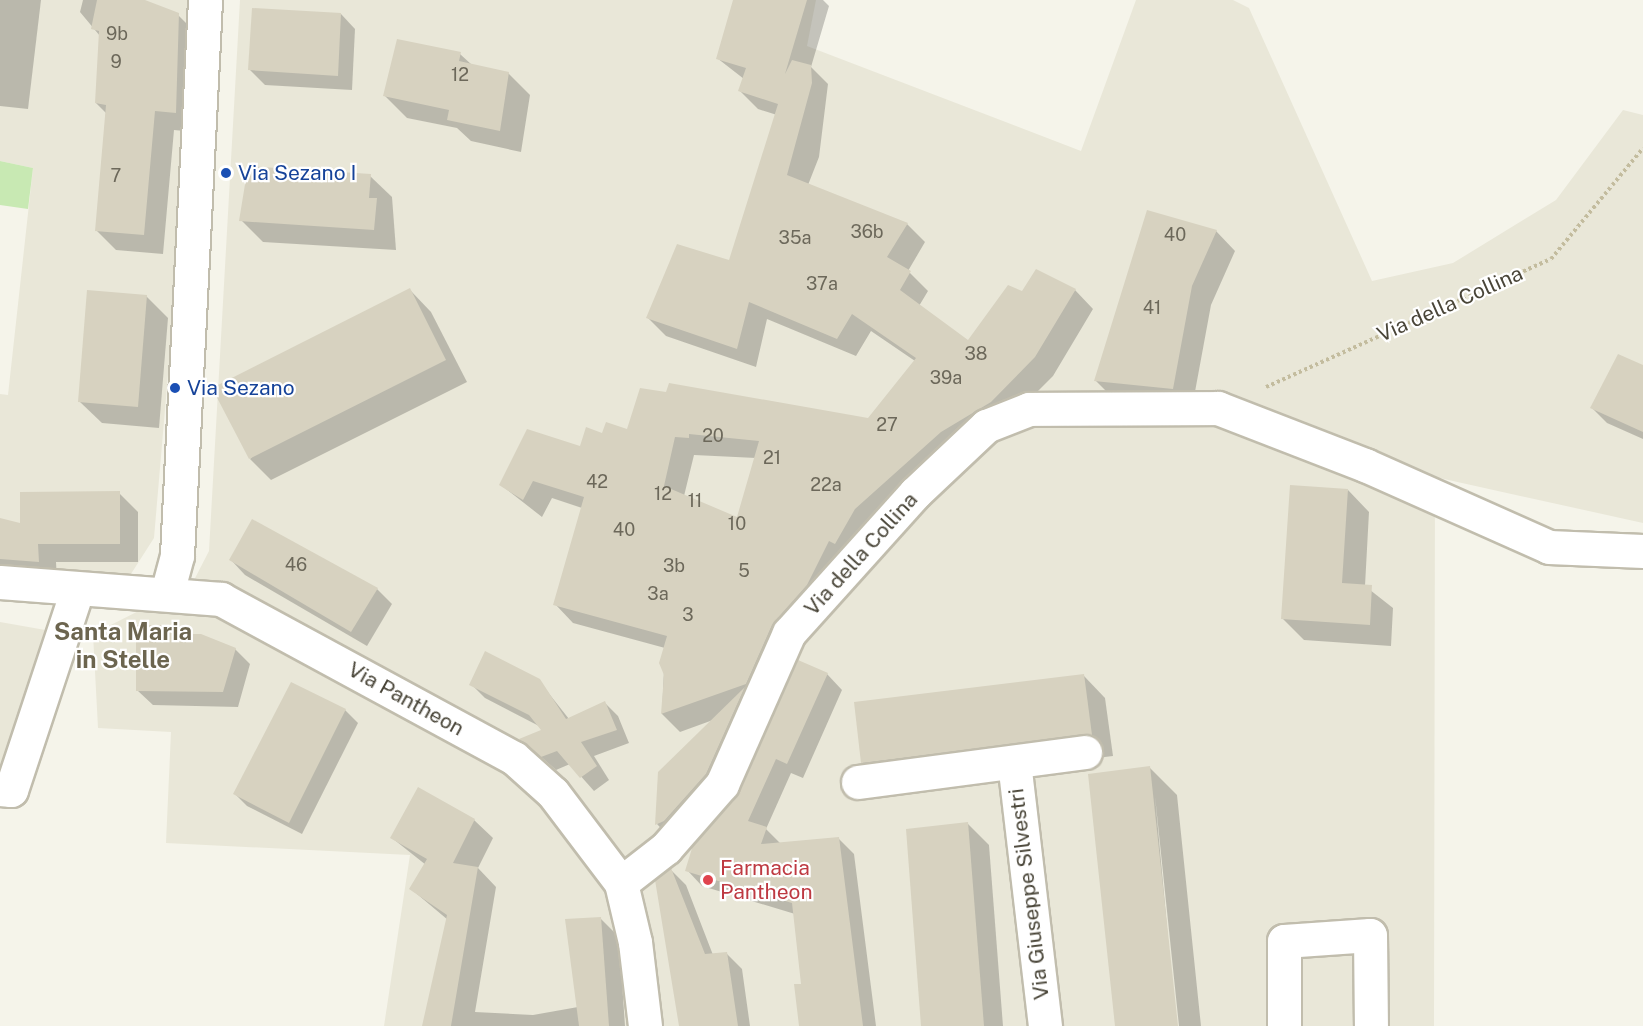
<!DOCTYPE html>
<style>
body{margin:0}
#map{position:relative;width:1643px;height:1026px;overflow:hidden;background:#f5f4ea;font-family:"Public Sans",sans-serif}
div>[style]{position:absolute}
.residential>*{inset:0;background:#e9e7d8}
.green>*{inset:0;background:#c8e9b3}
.shadow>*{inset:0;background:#0003}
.building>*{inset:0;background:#d7d2c0}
.path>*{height:4px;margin-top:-2px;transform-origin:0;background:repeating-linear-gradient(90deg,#c3bc9e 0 3px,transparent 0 6px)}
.roads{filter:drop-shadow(2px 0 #c1bdad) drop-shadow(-2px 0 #c1bdad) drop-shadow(0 2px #c1bdad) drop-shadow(0 -2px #c1bdad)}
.street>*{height:33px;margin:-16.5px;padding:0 16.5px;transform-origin:16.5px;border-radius:16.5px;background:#fff}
.dots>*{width:16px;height:16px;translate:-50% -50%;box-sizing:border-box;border:3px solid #fff;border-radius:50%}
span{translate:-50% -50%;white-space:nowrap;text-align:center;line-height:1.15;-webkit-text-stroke:4.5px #fff;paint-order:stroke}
.number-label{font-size:18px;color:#6c685a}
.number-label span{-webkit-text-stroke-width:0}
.transit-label{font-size:21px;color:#164399}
.left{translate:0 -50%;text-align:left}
.street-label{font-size:21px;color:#494538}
.health-label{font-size:21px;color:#be3a42}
.quarter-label{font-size:24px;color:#6c654f;font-weight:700}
</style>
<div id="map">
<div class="residential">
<div style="clip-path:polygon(0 0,195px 0,189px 130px,154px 538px,129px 577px,0 568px,0 394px,8px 395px,33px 168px,0 161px)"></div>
<div style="clip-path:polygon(240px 0,816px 0,807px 46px,1081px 151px,1136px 0,1233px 0,1249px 8px,1372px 281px,1453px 263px,1556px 200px,1623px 110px,1643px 115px,1643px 523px,1435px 477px,1434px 1026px,384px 1026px,410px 855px,166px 843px,171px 732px,98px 728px,93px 634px,192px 584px,209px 551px)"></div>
<div style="clip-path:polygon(0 622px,51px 631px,0 777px)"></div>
</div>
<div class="green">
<div style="clip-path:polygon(0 161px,33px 168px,28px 209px,0 205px)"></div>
</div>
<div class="shadow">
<div style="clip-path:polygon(0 0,41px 0,28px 109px,0 106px)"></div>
<div style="clip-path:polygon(83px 0,136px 0,178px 15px,198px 35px,195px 132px,174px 130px,163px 254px,116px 250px,96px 230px,106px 113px,96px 103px,100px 36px,80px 12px)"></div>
<div style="clip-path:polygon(evenodd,734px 0,823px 0,829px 6px,811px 67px,828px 84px,819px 157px,808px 185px,907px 224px,925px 242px,908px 271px,928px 291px,919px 306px,968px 342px,1023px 293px,1075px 290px,1093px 309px,1053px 376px,1009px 420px,873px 527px,671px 839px,657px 824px,713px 720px,680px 732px,662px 714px,665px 648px,573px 623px,555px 604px,582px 508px,552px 498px,542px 517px,501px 485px,603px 435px,869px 420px,915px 361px,871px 331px,856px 356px,767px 319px,756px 367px,666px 336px,648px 318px,730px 262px,777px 115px,758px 109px,740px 91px,744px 79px,717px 58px,734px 0,694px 455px,756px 458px,738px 519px,684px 496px,694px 455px)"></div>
<div style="clip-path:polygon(341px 14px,355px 29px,352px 90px,265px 85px,250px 70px)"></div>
<div style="clip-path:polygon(460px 54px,472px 65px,508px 73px,530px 95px,521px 152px,471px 141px,457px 128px,407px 118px,385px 96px)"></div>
<div style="clip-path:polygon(370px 176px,392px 197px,396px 250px,263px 242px,241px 220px)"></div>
<div style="clip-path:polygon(1216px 231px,1235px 251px,1211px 305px,1192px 408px,1115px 400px,1095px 380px)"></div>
<div style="clip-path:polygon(410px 290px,431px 312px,467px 382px,271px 480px,250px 459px)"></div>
<div style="clip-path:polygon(146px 296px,168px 318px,159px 428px,102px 423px,80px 402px)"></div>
<div style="clip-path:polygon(1643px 367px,1643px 439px,1607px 423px,1592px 408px)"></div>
<div style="clip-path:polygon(1348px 490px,1369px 512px,1365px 586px,1393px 608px,1391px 646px,1304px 640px,1282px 618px)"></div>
<div style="clip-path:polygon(119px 493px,138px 512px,138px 562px,56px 562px,57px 580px,0 573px,0 519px,21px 525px)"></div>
<div style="clip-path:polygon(253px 521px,377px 589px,392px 604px,367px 646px,245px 575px,231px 560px)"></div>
<div style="clip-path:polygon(176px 627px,185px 635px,235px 649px,250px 664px,238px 707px,153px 705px,138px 691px)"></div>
<div style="clip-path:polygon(827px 674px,842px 690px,803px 778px,791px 773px,766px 829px,781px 844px,838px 838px,854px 854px,876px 1026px,800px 1026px,803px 985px,795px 914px,702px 886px,687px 870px)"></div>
<div style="clip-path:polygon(1084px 676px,1105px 698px,1113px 756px,884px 784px,862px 762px)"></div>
<div style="clip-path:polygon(539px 681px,569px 719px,605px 703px,618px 716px,629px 743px,594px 756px,609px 780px,594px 791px,570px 764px,556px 770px,522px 740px,543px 730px,539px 726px,485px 698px,471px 684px)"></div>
<div style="clip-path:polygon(345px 710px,358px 723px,302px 834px,247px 806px,234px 793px)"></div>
<div style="clip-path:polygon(1150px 768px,1177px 795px,1201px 1026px,1179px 1026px,1155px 796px,1176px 1026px,1117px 1026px)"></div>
<div style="clip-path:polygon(474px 820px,493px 838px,478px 868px,496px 887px,475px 1012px,533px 1015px,578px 1007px,600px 918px,619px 937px,625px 1026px,424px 1026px,448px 920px,411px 889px,426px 865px,392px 838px)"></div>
<div style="clip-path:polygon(967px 823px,989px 845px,1003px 1026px,925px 1026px)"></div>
<div style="clip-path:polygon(671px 870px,686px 885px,713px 955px,726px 953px,742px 969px,750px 1026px,680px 1026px)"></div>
</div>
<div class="building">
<div style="clip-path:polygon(97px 0,145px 0,179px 13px,176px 113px,155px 111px,144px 235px,95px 231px,106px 105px,95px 103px,99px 31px,91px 29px)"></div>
<div style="clip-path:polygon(evenodd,733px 0,807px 0,785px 74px,792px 60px,811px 65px,812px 83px,787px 175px,908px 223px,887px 257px,911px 271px,900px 290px,968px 340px,1008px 285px,1022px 291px,1036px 269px,1076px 289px,1035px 357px,991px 402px,941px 432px,855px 509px,835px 544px,829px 541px,807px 585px,772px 625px,746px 684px,661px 714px,664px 675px,659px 663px,667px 636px,553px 605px,584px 497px,533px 481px,523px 500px,499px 485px,527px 429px,580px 446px,586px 427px,602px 433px,606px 422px,627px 429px,640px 388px,666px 392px,669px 383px,868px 418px,916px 358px,852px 314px,837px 339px,749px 302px,737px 349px,646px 318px,677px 244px,729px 260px,778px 104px,738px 91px,746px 68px,716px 59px,733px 0,689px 434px,759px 441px,737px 517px,664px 486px,675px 437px,689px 438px,689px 434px)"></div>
<div style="clip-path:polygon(252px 8px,341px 13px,338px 76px,248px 70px)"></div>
<div style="clip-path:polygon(397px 39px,461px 52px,459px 61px,509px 72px,500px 131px,447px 120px,449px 110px,383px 96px)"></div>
<div style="clip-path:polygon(248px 166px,371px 174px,369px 198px,377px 198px,374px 230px,239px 221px)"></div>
<div style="clip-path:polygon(1147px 210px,1217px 230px,1192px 286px,1173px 389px,1094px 381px)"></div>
<div style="clip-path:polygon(410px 288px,446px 360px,249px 459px,212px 388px)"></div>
<div style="clip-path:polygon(87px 290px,147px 295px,138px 407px,78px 402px)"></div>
<div style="clip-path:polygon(1618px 354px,1643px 365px,1643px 432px,1590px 408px)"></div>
<div style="clip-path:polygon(1290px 485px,1348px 489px,1342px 583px,1372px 585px,1370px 625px,1281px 619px)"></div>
<div style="clip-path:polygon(120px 491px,120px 544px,38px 544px,39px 562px,0 559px,0 518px,20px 523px,20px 492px)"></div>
<div style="clip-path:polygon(252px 519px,378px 588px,351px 632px,229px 560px)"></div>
<div style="clip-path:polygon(136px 625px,177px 625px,177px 634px,201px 634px,236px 648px,223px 692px,136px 691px)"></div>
<div style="clip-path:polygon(485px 651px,540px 679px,566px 719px,605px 701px,617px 730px,581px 742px,597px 766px,580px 778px,557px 751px,541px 757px,519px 739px,541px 730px,529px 715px,469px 685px)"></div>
<div style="clip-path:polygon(798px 660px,828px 673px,787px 764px,776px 759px,748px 821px,767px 827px,761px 844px,839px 837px,863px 1026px,799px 1026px,794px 984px,801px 984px,792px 903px,685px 871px,693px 845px,739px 792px)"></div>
<div style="clip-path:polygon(1084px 674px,1092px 735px,861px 763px,854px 702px)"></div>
<div style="clip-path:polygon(291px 682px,346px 709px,289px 823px,233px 794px)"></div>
<div style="clip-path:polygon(745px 687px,706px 774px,664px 821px,655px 825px,658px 772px)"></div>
<div style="clip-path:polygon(1150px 766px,1178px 1026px,1115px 1026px,1088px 774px)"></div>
<div style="clip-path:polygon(418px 787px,475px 819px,453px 863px,478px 867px,451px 1026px,422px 1026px,447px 915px,409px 889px,427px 859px,390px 838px)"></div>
<div style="clip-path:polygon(968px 822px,984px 1026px,921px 1026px,906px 829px)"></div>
<div style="clip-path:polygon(671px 868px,705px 954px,727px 952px,738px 1026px,679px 1026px,655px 880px)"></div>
<div style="clip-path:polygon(601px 917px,609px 1026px,579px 1026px,565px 919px)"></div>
</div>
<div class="path">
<div style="left:1266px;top:387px;width:312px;rotate:-24.2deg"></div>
<div style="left:1551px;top:259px;width:144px;rotate:-50.3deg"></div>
</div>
<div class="roads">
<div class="street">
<div style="left:0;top:582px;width:222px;rotate:4.4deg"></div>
<div style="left:221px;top:599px;width:333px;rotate:28.5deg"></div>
<div style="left:514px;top:758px;width:52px;rotate:41.9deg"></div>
<div style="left:553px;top:793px;width:113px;rotate:52.9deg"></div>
<div style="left:621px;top:883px;width:61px;rotate:76.7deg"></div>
<div style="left:635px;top:942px;width:85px;rotate:83.2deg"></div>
<div style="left:167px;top:593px;width:39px;rotate:-75deg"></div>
<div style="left:177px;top:555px;width:556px;rotate:-87.11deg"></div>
<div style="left:1014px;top:762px;width:266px;rotate:83.3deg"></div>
<div style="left:858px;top:782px;width:229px;rotate:-7.5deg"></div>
<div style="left:0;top:789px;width:11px;rotate:5deg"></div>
<div style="left:11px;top:790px;width:210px;rotate:-71.7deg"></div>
<div style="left:621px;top:883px;width:57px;rotate:-37.9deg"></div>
<div style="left:666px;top:848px;width:85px;rotate:-48.8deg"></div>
<div style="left:722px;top:784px;width:165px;rotate:-66.1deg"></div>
<div style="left:789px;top:633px;width:188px;rotate:-48deg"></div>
<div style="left:915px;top:493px;width:98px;rotate:-43.3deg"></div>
<div style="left:986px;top:426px;width:46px;rotate:-21.6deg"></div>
<div style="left:1029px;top:409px;width:189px;rotate:-0.3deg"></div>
<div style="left:1218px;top:408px;width:158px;rotate:21.2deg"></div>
<div style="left:1365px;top:465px;width:201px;rotate:24deg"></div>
<div style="left:1549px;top:547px;width:94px;rotate:2.4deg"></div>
<div style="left:1284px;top:1026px;width:85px;rotate:-90deg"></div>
<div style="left:1284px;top:941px;width:86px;rotate:-4deg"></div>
<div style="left:1370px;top:935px;width:91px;rotate:89.4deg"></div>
</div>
</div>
<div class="dots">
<div style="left:226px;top:173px;background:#1a4fb4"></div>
<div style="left:175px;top:388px;background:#1a4fb4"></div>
<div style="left:708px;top:880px;background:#e0444e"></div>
</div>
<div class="number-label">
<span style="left:117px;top:34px">9b</span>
<span style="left:116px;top:62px">9</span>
<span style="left:460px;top:75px">12</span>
<span style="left:116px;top:176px">7</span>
<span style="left:867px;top:232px">36b</span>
<span style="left:1175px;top:235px">40</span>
<span style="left:795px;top:238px">35a</span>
<span style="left:822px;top:284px">37a</span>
<span style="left:1152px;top:308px">41</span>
<span style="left:976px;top:354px">38</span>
<span style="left:946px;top:378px">39a</span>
<span style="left:887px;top:425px">27</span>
<span style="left:713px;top:436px">20</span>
<span style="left:772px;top:458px">21</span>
<span style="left:597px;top:482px">42</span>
<span style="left:826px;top:485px">22a</span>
<span style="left:663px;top:494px">12</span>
<span style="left:695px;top:501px">11</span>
<span style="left:737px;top:524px">10</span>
<span style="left:624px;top:530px">40</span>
<span style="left:296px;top:565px">46</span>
<span style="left:674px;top:566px">3b</span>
<span style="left:744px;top:571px">5</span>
<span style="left:658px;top:594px">3a</span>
<span style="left:688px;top:615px">3</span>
</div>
<div class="transit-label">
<span class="left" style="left:238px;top:173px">Via Sezano I</span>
<span class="left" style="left:187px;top:388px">Via Sezano</span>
</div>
<div class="street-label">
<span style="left:1450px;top:304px;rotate:-24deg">Via della Collina</span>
<span style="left:861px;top:554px;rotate:-48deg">Via della Collina</span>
<span style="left:406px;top:699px;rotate:29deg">Via Pantheon</span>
<span style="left:1029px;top:894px;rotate:-97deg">Via Giuseppe Silvestri</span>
</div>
<div class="health-label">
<span class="left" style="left:720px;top:880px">Farmacia<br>Pantheon</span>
</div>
<div class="quarter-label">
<span style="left:123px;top:646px">Santa Maria<br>in Stelle</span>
</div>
</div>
